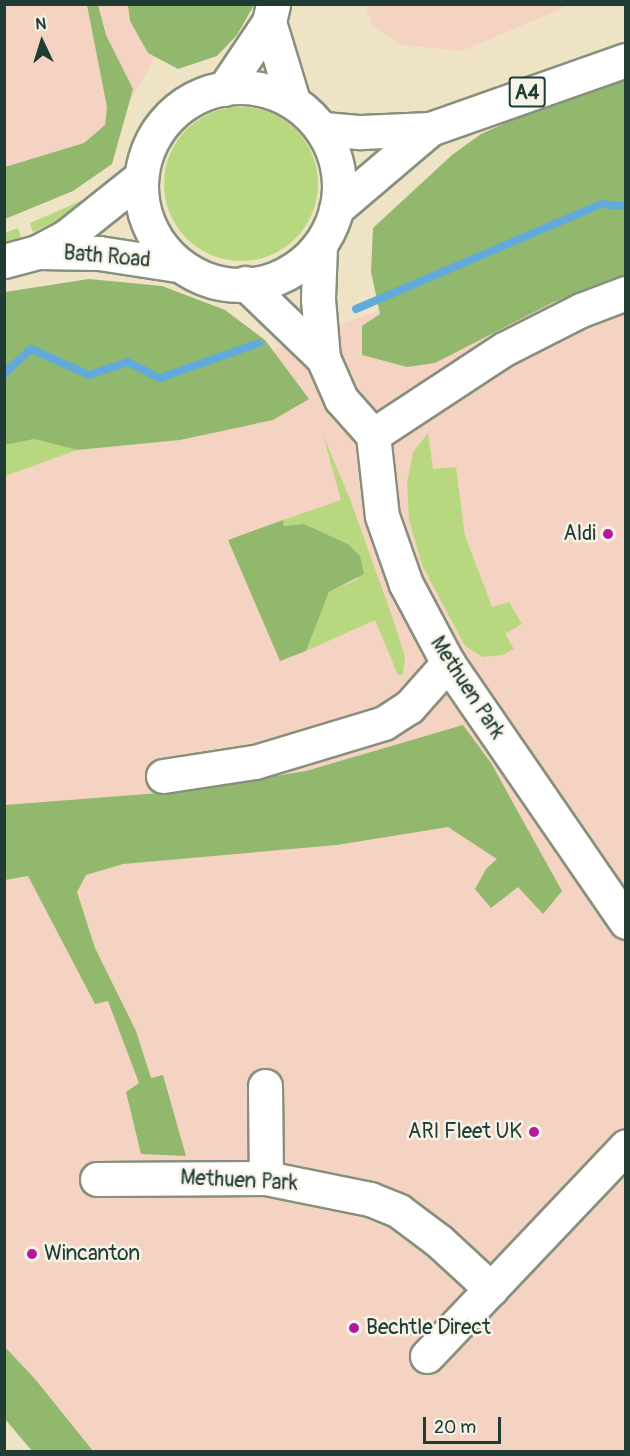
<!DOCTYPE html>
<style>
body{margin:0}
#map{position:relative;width:630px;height:1456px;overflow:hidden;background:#efe3c6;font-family:Pangolin,sans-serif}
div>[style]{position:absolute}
.built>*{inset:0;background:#f5d3c2}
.green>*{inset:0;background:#b8d87f}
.round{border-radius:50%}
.forest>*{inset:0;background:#92b86e}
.stream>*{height:8px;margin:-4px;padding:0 4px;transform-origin:4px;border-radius:4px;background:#62aad9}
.roads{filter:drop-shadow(2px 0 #87907d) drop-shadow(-2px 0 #87907d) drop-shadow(0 2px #87907d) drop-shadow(0 -2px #87907d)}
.minor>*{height:33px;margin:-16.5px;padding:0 16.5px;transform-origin:16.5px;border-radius:16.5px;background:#fff}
.major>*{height:33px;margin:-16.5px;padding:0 16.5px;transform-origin:16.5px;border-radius:16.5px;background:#fff}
.major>.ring{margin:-16.5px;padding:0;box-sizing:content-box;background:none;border:33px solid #fff;border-radius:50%}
.dots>*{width:16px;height:16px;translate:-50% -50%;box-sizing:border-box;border:3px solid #f7f3e8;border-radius:50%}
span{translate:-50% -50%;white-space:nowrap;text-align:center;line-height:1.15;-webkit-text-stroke:5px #f7f3e8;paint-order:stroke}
.shield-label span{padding:2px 4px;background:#f7f3e8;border:2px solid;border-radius:4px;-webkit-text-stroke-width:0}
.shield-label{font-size:20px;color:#1f3d34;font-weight:700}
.street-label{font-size:21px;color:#1f3d34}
.poi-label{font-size:21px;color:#1f3d34}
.right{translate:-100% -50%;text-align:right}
.left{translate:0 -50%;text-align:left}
.frame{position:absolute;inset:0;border:6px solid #1f3d34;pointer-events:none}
.north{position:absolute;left:12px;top:12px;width:60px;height:60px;-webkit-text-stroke:4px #f7f3e8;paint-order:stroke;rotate:356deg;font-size:16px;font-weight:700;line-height:24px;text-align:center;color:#1f3d34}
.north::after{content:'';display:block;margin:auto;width:21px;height:27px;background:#1f3d34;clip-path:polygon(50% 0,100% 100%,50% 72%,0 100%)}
.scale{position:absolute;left:423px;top:1417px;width:78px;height:27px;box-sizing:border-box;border:3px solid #1f3d34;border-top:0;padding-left:8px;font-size:18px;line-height:21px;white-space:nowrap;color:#1f3d34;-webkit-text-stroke:4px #f7f3e8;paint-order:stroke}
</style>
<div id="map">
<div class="built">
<div style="clip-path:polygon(5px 5px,201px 5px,171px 29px,101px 154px,5px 190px)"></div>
<div style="clip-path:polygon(365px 5px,365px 4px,570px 5px,462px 51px,399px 45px,372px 24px)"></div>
<div style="clip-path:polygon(625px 220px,625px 1451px,44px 1451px,5px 1404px,4px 449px)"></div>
</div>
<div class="green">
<div class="round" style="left:164px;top:107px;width:154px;height:154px"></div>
<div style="clip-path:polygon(90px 197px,67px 216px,33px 232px,30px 223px)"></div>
<div style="clip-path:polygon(18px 228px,21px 237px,5px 243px,5px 233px)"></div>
<div style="clip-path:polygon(428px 433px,433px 469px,456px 467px,465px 536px,492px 607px,509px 602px,522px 624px,505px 634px,514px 649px,503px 655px,483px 657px,465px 646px,422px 565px,409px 519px,407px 484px,413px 452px)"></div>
<div style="clip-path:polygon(323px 435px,350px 499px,393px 619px,405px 657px,403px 675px,398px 675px,375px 620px,306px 651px,329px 592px,358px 579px,348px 544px,304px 524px,284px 526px,283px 520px,341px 500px)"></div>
<div style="clip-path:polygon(34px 439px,77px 450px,5px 476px,4px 445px)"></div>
</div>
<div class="forest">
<div style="clip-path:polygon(87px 5px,98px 5px,106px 35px,133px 89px,112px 164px,73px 191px,5px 219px,5px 167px,84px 143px,105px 125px,107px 107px)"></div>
<div style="clip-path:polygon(128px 5px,128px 4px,254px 5px,237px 35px,217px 56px,178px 69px,148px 53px,130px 21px)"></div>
<div style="clip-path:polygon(625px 80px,625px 274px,552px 303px,435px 363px,407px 367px,362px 355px,362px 326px,380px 314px,371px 272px,373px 228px,452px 155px,481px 134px,571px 94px)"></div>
<div style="clip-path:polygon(89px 279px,162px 286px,225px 310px,265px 340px,309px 399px,273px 420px,180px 440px,77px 450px,34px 439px,5px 445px,5px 292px)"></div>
<div style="clip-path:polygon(283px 520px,284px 526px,304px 524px,348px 544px,360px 556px,364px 574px,329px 592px,306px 651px,280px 661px,228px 540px)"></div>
<div style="clip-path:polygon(463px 725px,491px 763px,562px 891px,543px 914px,518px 887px,491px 908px,475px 889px,486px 869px,497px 859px,448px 827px,337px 845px,123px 864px,86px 875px,77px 892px,95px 948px,136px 1031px,151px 1078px,163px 1075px,186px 1156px,141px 1154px,126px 1092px,139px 1083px,108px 1001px,95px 1004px,28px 876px,5px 880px,5px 805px,185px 791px,306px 771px)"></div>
<div style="clip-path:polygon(4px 1346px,35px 1379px,93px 1451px,32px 1451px,5px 1419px)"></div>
</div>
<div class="stream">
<div style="left:356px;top:309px;width:267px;rotate:-23.2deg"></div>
<div style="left:601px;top:204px;width:25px;rotate:5deg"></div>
<div style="left:4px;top:374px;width:37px;rotate:-43deg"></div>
<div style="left:31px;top:349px;width:64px;rotate:24.1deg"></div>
<div style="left:89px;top:375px;width:41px;rotate:-18.4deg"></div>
<div style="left:128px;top:362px;width:36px;rotate:27deg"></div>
<div style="left:160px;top:378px;width:105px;rotate:-19.5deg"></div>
</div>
<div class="roads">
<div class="minor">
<div style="left:269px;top:22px;width:83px;rotate:73.1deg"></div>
<div style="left:224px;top:89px;width:81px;rotate:-56.1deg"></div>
<div style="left:269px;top:22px;width:18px;rotate:-77deg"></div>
<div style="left:320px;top:246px;width:53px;rotate:92.2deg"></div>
<div style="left:318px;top:299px;width:59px;rotate:85.2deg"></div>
<div style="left:323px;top:358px;width:45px;rotate:66.3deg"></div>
<div style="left:341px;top:399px;width:48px;rotate:48.4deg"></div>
<div style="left:373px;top:435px;width:81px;rotate:83.7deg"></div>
<div style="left:382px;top:516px;width:72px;rotate:70.6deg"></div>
<div style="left:406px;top:584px;width:89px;rotate:62deg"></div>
<div style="left:448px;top:663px;width:314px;rotate:55.5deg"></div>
<div style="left:245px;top:283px;width:108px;rotate:43.9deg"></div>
<div style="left:373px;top:435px;width:157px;rotate:-33.3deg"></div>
<div style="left:504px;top:349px;width:86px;rotate:-26.9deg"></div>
<div style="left:581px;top:310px;width:48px;rotate:-20.7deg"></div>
<div style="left:163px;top:776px;width:93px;rotate:-8.7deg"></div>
<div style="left:255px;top:762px;width:135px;rotate:-16.8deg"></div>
<div style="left:384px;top:723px;width:30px;rotate:-33deg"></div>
<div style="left:409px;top:707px;width:59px;rotate:-48.4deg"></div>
<div style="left:265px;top:1086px;width:92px;rotate:89.4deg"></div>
<div style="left:97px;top:1179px;width:169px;rotate:-0.3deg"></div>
<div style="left:266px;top:1178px;width:106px;rotate:11.4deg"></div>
<div style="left:370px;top:1199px;width:31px;rotate:22deg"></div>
<div style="left:399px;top:1211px;width:50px;rotate:36.9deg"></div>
<div style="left:439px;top:1241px;width:71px;rotate:42.7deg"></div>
<div style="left:427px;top:1356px;width:289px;rotate:-46.5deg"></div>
</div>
<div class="major">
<div class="ring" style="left:141px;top:87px;width:165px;height:165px"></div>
<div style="left:324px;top:129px;width:37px;rotate:5deg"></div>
<div style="left:361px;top:132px;width:69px;rotate:-2.5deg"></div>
<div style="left:430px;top:129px;width:208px;rotate:-19.4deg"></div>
<div style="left:336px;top:209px;width:123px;rotate:-40.4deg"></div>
<div style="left:39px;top:252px;width:60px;rotate:1deg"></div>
<div style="left:99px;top:253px;width:79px;rotate:8.7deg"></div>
<div style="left:4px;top:261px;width:34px;rotate:-15deg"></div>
<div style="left:37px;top:252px;width:34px;rotate:-28deg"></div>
<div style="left:67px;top:236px;width:95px;rotate:-38.6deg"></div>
</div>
</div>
<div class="dots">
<div style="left:608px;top:534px;background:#b5179e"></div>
<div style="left:534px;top:1132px;background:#b5179e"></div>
<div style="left:32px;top:1254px;background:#b5179e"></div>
<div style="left:354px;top:1328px;background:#b5179e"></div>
</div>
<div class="shield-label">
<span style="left:527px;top:92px">A4</span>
</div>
<div class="street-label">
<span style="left:107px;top:257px;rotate:5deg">Bath Road</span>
<span style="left:467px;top:688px;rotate:57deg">Methuen Park</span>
<span style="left:239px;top:1181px;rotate:3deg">Methuen Park</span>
</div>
<div class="poi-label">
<span class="right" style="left:596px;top:534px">Aldi</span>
<span class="right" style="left:522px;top:1132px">ARI Fleet UK</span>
<span class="left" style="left:44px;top:1254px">Wincanton</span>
<span class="left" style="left:366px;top:1328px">Bechtle Direct</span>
</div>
<div class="frame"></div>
<div class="north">N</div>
<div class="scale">20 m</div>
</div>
